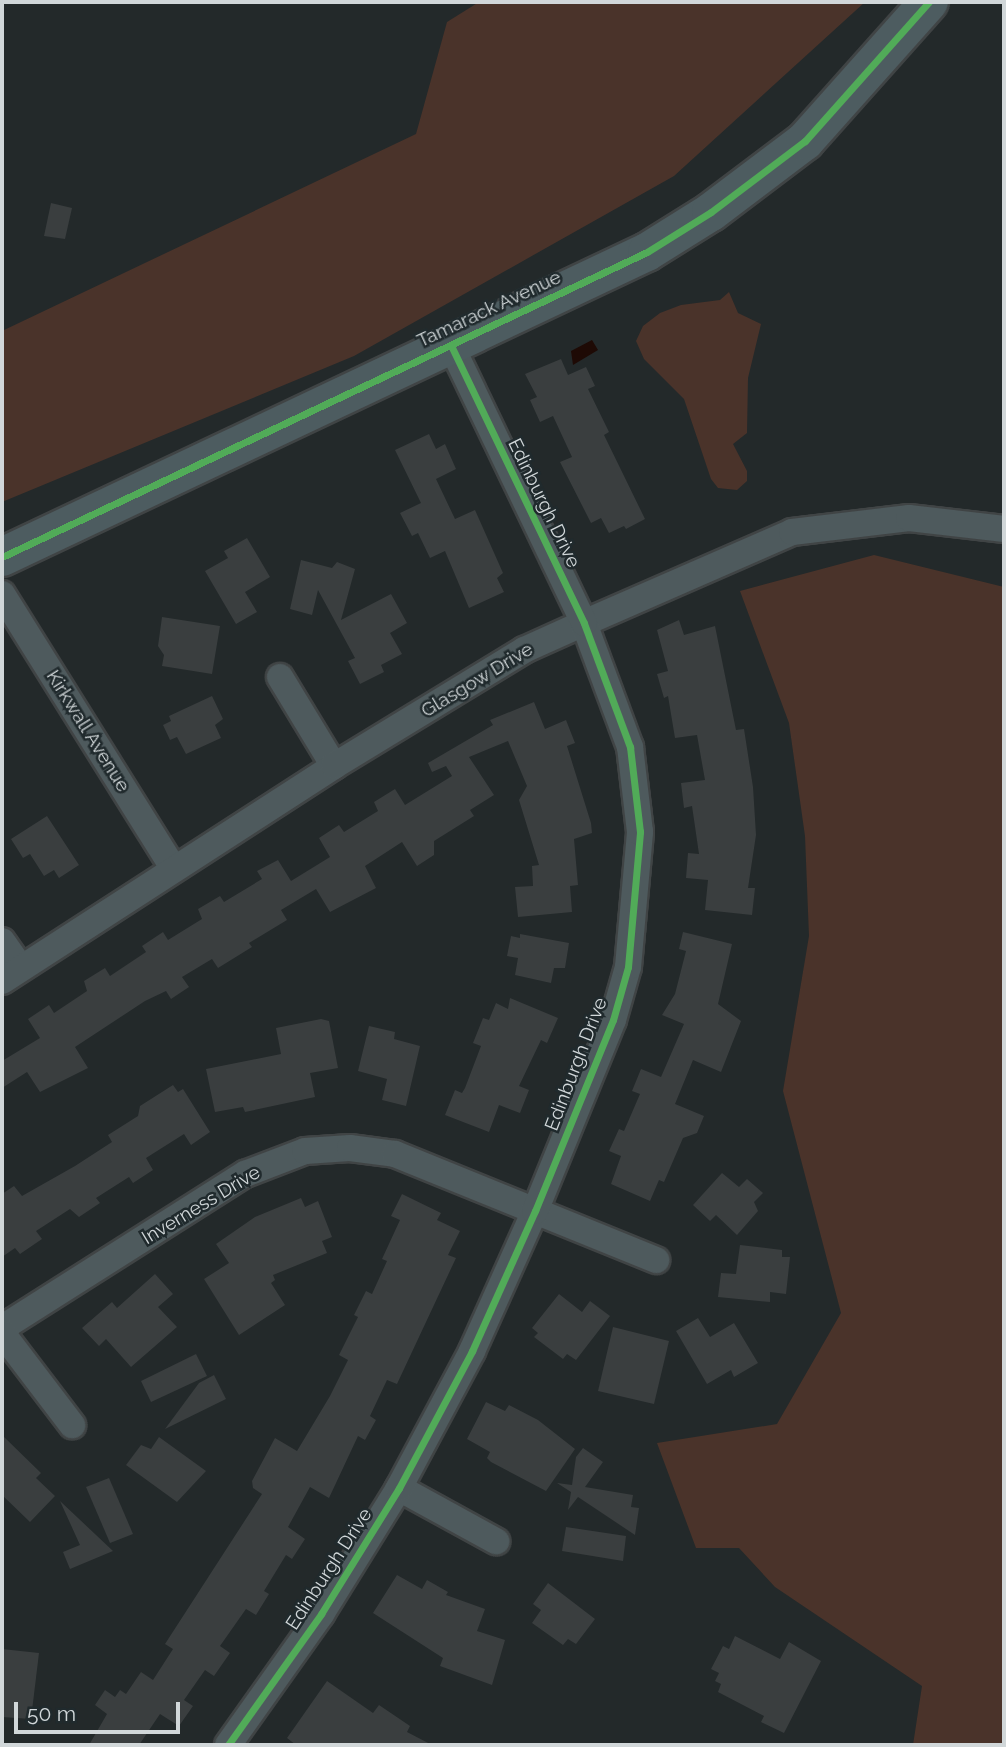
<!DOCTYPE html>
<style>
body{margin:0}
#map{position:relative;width:1006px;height:1747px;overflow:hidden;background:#23292a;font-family:Raleway,sans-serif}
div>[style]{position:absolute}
.green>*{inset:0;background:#4a332a}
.water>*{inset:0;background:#1e0a05}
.building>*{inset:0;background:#3a3e3f}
.roads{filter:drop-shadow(2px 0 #404445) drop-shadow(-2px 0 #404445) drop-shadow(0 2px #404445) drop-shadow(0 -2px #404445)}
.street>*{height:26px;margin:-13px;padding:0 13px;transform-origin:13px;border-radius:13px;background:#4e5a5d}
.secondary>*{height:38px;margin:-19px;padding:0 19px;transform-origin:19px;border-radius:19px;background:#4d5c60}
.cycleway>*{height:7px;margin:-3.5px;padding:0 3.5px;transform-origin:3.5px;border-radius:3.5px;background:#51ab58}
span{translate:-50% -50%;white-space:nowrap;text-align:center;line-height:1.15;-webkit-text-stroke:5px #202a2d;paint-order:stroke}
.street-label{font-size:19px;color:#d1d7d9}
.frame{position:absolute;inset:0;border:4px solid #d1d7d9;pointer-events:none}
.scale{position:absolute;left:14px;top:1702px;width:166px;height:32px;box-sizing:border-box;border:4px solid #d1d7d9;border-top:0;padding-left:9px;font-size:21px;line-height:24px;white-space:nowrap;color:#d1d7d9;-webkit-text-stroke:5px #202a2d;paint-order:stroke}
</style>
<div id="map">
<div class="green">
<div style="clip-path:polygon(479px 2px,865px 2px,674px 176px,354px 356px,2px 502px,2px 331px,416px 134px,447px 22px)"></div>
<div style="clip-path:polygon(729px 292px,738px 313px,761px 324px,748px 378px,747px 433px,733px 444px,747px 471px,747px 481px,737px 490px,718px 488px,711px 479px,684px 399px,644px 359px,636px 341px,643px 326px,660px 313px,681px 305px,720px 300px)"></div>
<div style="clip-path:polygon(874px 555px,1004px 587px,1004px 1745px,913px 1745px,922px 1686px,775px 1587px,739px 1548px,696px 1548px,657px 1443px,777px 1424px,841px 1313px,783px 1091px,809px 936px,805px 836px,789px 723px,740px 591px)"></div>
</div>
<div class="water">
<div style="clip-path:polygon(592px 340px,598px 350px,573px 365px,571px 351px)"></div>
</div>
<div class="building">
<div style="clip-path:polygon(51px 203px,72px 208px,65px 239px,44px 236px)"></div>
<div style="clip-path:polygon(561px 359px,568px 375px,586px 367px,595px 386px,588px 389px,609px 432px,604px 435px,645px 519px,626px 529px,624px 526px,609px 533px,601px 518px,591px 523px,560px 462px,572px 457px,553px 416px,540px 422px,530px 400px,537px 397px,525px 374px)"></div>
<div style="clip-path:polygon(429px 434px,436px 449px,445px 444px,456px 469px,436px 479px,455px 519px,475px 510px,503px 573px,497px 578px,504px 592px,469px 608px,445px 551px,430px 558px,418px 533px,412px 536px,400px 513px,421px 503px,395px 450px)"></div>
<div style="clip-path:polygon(247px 538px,270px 577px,245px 592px,257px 612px,236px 624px,205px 571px,228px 558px,224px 551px)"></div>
<div style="clip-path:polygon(301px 560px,332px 568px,337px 562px,355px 569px,341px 620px,391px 594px,407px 623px,390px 633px,402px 654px,381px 665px,384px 672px,360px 684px,348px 661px,355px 658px,318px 590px,312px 615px,290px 609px)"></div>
<div style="clip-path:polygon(162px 617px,220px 626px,212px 674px,162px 666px,164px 655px,158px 646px)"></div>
<div style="clip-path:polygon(679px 620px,684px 635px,715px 626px,736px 730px,744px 729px,753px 787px,756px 835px,748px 888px,755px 888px,752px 915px,705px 910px,708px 880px,686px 878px,688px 853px,699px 854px,692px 806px,684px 808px,681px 783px,705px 780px,697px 735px,675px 738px,668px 696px,664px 698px,657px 674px,668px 671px,657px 630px)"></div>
<div style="clip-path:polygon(212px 696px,223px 719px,215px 725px,221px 738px,186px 754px,177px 737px,170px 740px,163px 725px,171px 721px,169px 716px)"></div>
<div style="clip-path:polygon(534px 702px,545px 729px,566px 720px,575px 743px,567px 746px,591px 823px,592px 833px,574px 839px,578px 885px,570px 886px,572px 912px,518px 917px,515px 887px,533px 886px,532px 866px,539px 865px,519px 800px,527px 786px,508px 741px,469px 757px,494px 795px,470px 810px,474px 816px,434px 841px,434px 855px,417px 866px,402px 842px,365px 866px,376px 888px,330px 912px,316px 889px,281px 910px,287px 920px,249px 943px,252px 947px,218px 968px,212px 959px,182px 977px,189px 987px,171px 999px,166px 991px,145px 1001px,75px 1047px,88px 1068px,40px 1092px,27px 1072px,2px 1088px,2px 1061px,40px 1038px,28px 1019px,49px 1005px,54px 1013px,87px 991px,84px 981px,105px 968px,110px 976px,146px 952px,142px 946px,163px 932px,168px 940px,202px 919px,198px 909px,220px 896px,224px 902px,262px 879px,257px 871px,278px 860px,291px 881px,330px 857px,319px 838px,339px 825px,344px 832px,378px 811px,374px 802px,395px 789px,405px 805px,452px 776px,446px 766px,432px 772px,428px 763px,493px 725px,490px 720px)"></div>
<div style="clip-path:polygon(47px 816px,79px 865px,59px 878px,54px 870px,44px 876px,30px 854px,23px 858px,11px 839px)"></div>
<div style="clip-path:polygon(683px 932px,732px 944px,718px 1004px,741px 1021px,721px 1072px,693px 1060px,675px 1104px,704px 1116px,697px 1133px,683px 1138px,664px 1182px,659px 1180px,650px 1201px,611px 1184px,621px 1156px,609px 1151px,619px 1129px,624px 1131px,640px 1094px,632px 1091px,641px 1069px,661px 1077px,684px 1024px,662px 1015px,675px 994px,686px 951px,679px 949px)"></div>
<div style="clip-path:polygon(520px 934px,569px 943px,565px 968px,554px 968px,551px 983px,515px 975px,518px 958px,507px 956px,511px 936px,520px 938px)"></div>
<div style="clip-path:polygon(510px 998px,558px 1018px,547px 1043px,541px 1040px,519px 1086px,529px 1090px,520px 1113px,499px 1105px,489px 1132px,445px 1115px,455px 1090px,462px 1093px,465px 1088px,481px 1046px,473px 1043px,483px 1018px,489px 1020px,496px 1003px,508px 1009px)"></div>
<div style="clip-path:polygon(321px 1019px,329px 1021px,338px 1068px,310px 1073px,315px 1097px,245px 1112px,243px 1107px,215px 1112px,206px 1069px,281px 1054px,276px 1028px)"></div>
<div style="clip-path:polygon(369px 1026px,395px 1032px,394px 1039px,420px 1046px,406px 1106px,382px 1100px,387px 1079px,358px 1071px)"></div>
<div style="clip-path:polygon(173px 1085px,178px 1092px,183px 1089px,210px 1132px,191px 1145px,184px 1134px,146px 1158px,153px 1170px,133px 1183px,129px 1177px,96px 1198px,100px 1203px,79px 1217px,70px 1209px,36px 1231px,42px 1239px,20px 1254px,15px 1248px,2px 1257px,2px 1194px,14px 1186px,22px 1196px,75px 1166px,112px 1142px,108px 1135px,138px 1116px,140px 1106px)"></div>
<div style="clip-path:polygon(722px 1173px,739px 1187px,747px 1179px,763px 1193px,754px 1202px,758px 1211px,737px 1235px,716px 1215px,710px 1221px,693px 1205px)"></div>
<div style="clip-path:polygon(402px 1194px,441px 1213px,437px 1220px,460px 1231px,448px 1255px,456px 1258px,397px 1384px,387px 1380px,370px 1416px,376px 1420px,365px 1440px,358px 1436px,329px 1498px,310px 1487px,288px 1527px,305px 1539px,292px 1559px,286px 1555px,264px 1591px,269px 1594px,256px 1615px,246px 1609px,220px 1646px,230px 1653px,214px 1676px,205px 1670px,184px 1700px,193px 1706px,179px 1726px,160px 1714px,139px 1745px,89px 1745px,107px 1714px,95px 1705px,105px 1690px,115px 1697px,120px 1690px,126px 1694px,141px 1672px,153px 1680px,173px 1649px,165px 1644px,262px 1494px,253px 1488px,252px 1481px,275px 1438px,297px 1451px,330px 1396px,348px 1360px,339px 1355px,358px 1317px,354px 1315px,366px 1291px,372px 1294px,387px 1261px,382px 1259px,400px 1220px,391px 1216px)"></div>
<div style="clip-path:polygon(301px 1198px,305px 1207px,318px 1201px,332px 1237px,322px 1241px,327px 1253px,273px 1275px,275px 1280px,271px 1283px,285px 1305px,239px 1335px,204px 1279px,229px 1263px,216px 1244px,255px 1217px)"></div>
<div style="clip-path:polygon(740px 1245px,782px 1250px,782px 1257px,790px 1257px,786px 1294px,770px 1292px,770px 1302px,718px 1297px,721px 1273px,736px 1274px)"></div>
<div style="clip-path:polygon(155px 1274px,173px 1294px,158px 1307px,177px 1327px,131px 1367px,106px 1339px,99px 1346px,82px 1328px,112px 1302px,117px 1308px)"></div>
<div style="clip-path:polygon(559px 1294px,582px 1312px,590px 1301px,610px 1316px,576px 1360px,567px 1354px,563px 1359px,534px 1337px,538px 1333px,532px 1328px)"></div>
<div style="clip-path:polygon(698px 1318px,710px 1337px,734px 1323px,758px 1363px,734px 1377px,731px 1370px,707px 1384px,676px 1331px)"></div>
<div style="clip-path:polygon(613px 1327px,669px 1341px,654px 1404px,598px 1391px)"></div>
<div style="clip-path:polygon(196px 1354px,207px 1376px,151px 1402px,141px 1381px)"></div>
<div style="clip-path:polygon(214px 1375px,226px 1399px,165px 1429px,199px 1383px)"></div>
<div style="clip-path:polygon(486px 1402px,505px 1411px,509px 1405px,538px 1420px,575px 1449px,546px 1491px,491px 1462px,487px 1458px,490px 1452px,467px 1439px)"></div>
<div style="clip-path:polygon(2px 1435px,41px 1473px,36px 1478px,55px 1496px,30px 1522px,2px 1495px)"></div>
<div style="clip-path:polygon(159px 1437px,206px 1471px,177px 1502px,126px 1465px,141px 1445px,151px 1449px)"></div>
<div style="clip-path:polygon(583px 1448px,603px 1462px,585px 1487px,633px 1495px,631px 1507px,639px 1508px,635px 1535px,578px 1497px,568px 1510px,571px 1492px,557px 1483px,572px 1485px,576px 1457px)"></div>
<div style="clip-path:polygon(109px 1478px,133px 1534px,110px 1543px,86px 1487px)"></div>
<div style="clip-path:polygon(60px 1501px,113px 1551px,70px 1569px,63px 1552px,80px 1545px)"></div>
<div style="clip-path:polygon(566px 1527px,626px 1536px,623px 1561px,562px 1551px)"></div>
<div style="clip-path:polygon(397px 1575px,422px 1589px,427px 1580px,448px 1592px,446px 1595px,485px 1609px,477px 1631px,505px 1640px,492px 1685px,440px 1666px,443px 1658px,373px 1613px)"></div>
<div style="clip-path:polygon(548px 1583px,595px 1619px,576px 1644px,568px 1639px,563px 1645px,532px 1623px,541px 1610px,533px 1604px)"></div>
<div style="clip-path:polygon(735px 1636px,780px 1659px,789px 1642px,821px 1661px,784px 1733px,761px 1722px,764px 1716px,718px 1692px,721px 1684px,715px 1681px,719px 1673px,711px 1669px,723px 1646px,729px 1649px)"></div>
<div style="clip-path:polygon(2px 1649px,39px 1653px,31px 1719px,2px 1717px)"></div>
<div style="clip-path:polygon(327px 1681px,373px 1713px,379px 1705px,410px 1726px,407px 1732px,432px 1745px,296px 1745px,287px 1738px)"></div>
</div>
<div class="roads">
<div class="street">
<div style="left:2px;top:594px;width:323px;rotate:58deg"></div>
<div style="left:280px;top:677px;width:104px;rotate:58.8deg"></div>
<div style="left:2px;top:941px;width:33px;rotate:55deg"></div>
<div style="left:2px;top:981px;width:396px;rotate:-32.9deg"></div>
<div style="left:334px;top:766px;width:223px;rotate:-31.4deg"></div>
<div style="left:524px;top:650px;width:66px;rotate:-24.2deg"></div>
<div style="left:584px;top:623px;width:227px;rotate:-23.6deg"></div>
<div style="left:792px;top:532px;width:118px;rotate:-6.8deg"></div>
<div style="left:909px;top:518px;width:96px;rotate:6.6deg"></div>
<div style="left:2px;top:1328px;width:288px;rotate:-32.4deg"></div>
<div style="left:245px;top:1174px;width:64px;rotate:-21deg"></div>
<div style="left:305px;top:1151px;width:45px;rotate:-3.8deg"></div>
<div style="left:350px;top:1148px;width:45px;rotate:7.6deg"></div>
<div style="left:395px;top:1154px;width:282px;rotate:22.1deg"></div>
<div style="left:2px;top:1333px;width:116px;rotate:52.7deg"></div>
<div style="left:399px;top:1488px;width:111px;rotate:28.7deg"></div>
<div style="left:228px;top:1745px;width:161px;rotate:-54.6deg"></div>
<div style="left:321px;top:1614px;width:148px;rotate:-58.2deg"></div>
<div style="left:399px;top:1488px;width:155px;rotate:-61.9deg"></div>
<div style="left:472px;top:1351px;width:154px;rotate:-65.8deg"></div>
<div style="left:535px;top:1211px;width:206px;rotate:-67.8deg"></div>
<div style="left:613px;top:1020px;width:55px;rotate:-74.2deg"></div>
<div style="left:628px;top:967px;width:136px;rotate:-84.9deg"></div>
<div style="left:640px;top:832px;width:86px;rotate:-96.7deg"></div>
<div style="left:630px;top:747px;width:132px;rotate:-110.4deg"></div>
<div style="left:584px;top:623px;width:308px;rotate:-115.6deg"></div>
</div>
<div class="secondary">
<div style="left:2px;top:557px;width:713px;rotate:-25.31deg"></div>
<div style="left:647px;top:252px;width:75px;rotate:-32deg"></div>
<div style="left:711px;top:212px;width:118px;rotate:-37.1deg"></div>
<div style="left:805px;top:141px;width:186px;rotate:-48.3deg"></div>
</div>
</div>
<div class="cycleway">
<div style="left:2px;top:557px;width:713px;rotate:-25.31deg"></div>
<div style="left:647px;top:252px;width:75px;rotate:-32deg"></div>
<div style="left:711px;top:212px;width:118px;rotate:-37.1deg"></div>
<div style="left:805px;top:141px;width:186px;rotate:-48.3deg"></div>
<div style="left:228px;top:1745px;width:161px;rotate:-54.6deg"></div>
<div style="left:321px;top:1614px;width:148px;rotate:-58.2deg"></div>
<div style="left:399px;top:1488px;width:155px;rotate:-61.9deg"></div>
<div style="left:472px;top:1351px;width:154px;rotate:-65.8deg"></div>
<div style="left:535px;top:1211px;width:206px;rotate:-67.8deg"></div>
<div style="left:613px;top:1020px;width:55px;rotate:-74.2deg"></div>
<div style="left:628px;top:967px;width:136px;rotate:-84.9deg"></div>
<div style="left:640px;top:832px;width:86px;rotate:-96.7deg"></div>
<div style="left:630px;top:747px;width:132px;rotate:-110.4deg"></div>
<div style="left:584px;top:623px;width:308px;rotate:-115.6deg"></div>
</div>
<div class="street-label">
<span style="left:489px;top:309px;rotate:-25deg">Tamarack Avenue</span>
<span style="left:544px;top:503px;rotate:64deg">Edinburgh Drive</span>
<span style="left:477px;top:680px;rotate:-31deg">Glasgow Drive</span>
<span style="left:88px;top:731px;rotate:58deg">Kirkwall Avenue</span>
<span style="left:576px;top:1064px;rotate:-69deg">Edinburgh Drive</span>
<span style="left:201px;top:1205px;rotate:-31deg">Inverness Drive</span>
<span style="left:329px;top:1569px;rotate:-57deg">Edinburgh Drive</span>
</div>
<div class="frame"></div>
<div class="scale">50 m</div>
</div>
